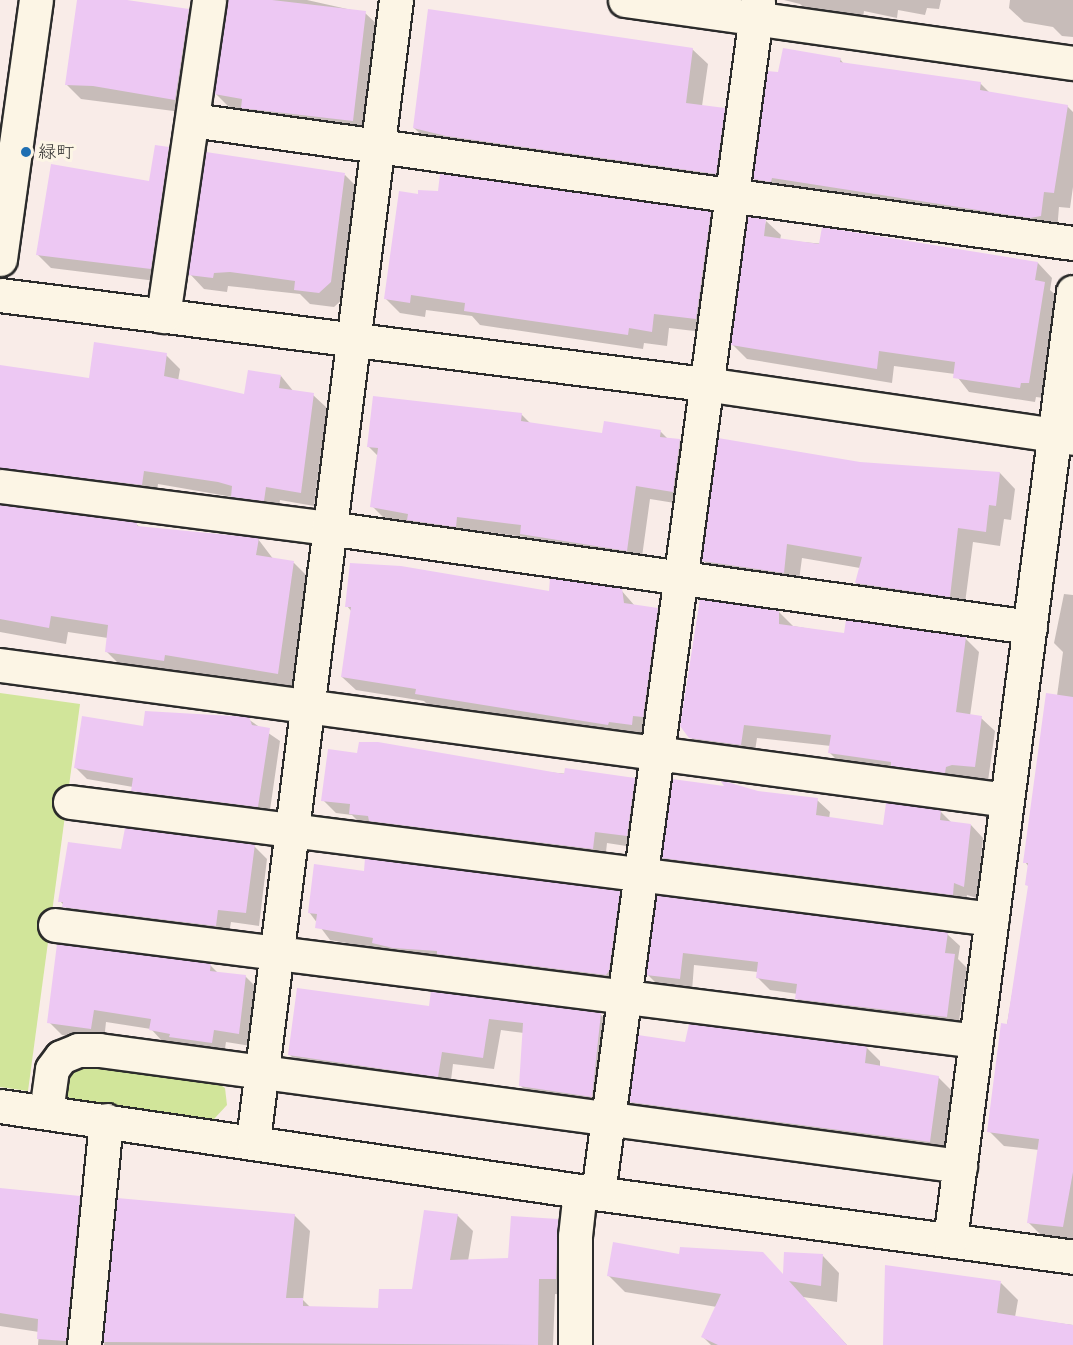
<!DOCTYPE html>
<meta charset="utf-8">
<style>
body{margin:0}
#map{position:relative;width:1073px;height:1345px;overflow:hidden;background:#f9ece8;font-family:Delius,"Klee One",sans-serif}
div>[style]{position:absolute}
.green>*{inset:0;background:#d1e59a}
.shadow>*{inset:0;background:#0003}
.building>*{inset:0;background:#edc8f3}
.roads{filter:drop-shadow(2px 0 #2b2b2b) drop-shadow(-2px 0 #2b2b2b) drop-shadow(0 2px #2b2b2b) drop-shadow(0 -2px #2b2b2b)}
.minor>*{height:33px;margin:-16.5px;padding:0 16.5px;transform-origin:16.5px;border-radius:16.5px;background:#fcf5e5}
.dots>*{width:16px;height:16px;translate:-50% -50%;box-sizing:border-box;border:3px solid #fcf5e5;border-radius:50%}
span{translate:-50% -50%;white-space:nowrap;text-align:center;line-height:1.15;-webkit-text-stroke:6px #fcf5e5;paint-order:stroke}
.poi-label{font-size:18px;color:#2b2b2b}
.left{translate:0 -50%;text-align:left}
</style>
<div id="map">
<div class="green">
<div style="clip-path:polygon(0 693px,80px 704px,28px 1091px,0 1087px)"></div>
<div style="clip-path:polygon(74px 1063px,213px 1080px,225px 1088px,227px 1105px,214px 1119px,203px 1121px,73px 1101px,63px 1093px,64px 1072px)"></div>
</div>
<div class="shadow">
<div style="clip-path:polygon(78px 0,116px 0,188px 10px,202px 24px,189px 113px,81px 99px,67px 85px)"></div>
<div style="clip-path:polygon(228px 0,307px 0,365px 13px,380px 27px,367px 135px,257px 122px,246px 110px,230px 108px,216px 94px)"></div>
<div style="clip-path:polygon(784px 0,941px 0,939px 9px,927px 8px,925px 15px,898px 10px,897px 18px,864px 11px,863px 18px,808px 11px,800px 4px)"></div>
<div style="clip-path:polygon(1010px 0,1073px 0,1073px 37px,1062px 36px,1053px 27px,1024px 22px,1009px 8px)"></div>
<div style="clip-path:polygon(692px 49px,708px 64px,702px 106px,724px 110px,739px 125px,731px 189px,430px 143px,414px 128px)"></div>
<div style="clip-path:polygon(840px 59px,844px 64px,980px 83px,991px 94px,1067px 106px,1073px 112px,1073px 187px,1070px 208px,1059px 207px,1057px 231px,770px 195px,754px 179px,779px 74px)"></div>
<div style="clip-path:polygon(168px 148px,182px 162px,164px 282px,51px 268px,37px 254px,150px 183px)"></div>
<div style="clip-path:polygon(345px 175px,359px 189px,345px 297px,334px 307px,310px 304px,300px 294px,228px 286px,227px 292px,204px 289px,190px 274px)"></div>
<div style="clip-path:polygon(419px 196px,710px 213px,725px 228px,711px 333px,669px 328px,667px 346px,644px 343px,643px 349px,480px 325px,472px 316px,426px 310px,425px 317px,400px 313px,385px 298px)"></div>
<div style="clip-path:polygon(766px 221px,781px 235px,780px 240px,1038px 263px,1052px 278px,1050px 290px,1059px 298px,1044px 398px,1036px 397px,1035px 402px,969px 392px,955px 374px,894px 366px,892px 383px,747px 359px,732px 344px)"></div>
<div style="clip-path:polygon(166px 355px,180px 369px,178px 381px,246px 396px,281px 376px,294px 392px,313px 395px,327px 408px,314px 506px,280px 500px,278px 514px,246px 510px,233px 497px,158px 484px,156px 498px,0 479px,0 366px,90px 380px)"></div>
<div style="clip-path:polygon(521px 414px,531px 424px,603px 435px,660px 431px,668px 439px,680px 440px,694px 454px,687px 505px,650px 499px,641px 564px,535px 547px,525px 537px,471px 530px,469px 540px,386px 520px,372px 506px,379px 457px,368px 446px)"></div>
<div style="clip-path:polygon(860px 464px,1000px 473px,1015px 489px,1011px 520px,1004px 519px,1000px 546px,973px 542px,964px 611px,871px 598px,856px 583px,860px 568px,802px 558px,798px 588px,718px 575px,703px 560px)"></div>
<div style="clip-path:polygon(0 516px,136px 524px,141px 528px,258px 539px,274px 560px,294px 563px,310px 579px,294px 690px,181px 671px,180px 677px,123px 668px,106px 651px,108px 638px,68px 632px,66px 644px,0 632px)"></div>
<div style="clip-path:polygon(621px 590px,635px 606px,657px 609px,670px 622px,645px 738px,430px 707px,424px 701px,356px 690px,342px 677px,352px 612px,347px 606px)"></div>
<div style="clip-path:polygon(1064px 594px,1073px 595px,1073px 1240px,1043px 1237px,1028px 1222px,1039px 1150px,1004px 1146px,989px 1131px,1030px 888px,1029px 867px,1025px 862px,1057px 696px,1063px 652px,1054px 643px)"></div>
<div style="clip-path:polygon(700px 601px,779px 612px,793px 626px,846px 635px,965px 638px,979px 652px,970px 716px,981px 718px,995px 731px,988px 781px,844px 767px,830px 753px,831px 746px,757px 738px,754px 758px,704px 752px,681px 726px)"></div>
<div style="clip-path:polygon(248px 719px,280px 741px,269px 817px,144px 801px,133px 787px,87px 779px,76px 768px,144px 728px)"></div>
<div style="clip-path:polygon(359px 755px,634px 780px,647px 792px,639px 848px,607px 843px,605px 861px,363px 826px,352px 815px,336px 813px,323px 800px)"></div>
<div style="clip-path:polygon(758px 792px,817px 800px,830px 812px,829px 819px,884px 827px,941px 812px,952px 823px,971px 825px,983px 838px,977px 898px,967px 895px,965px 907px,676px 870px,663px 858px)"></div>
<div style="clip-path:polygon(254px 846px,267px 859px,259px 926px,231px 922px,228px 939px,77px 920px,60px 901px,123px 851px)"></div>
<div style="clip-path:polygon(365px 872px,619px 892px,632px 905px,621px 984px,387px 955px,380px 949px,330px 940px,309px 912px)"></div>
<div style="clip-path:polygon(658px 897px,947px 934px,960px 946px,958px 959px,967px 968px,958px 1028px,809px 1011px,797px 999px,798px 994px,770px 990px,758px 978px,758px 972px,694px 965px,692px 991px,660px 987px,648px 975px)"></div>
<div style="clip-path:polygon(210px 965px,218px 973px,245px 976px,258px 989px,251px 1046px,226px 1042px,224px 1055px,164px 1043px,151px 1029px,106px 1022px,104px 1041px,62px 1035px,49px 1022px)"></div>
<div style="clip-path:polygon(430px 1008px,600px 1014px,612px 1026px,603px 1109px,533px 1098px,521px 1086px,524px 1033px,501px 1030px,494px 1069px,453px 1064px,450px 1088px,301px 1066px,289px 1054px)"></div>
<div style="clip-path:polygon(686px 1043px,867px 1048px,880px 1061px,880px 1067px,938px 1077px,952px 1091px,944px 1155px,644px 1116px,631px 1102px)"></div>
<div style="clip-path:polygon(0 1189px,79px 1197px,95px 1213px,82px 1345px,38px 1345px,39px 1332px,0 1326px)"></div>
<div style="clip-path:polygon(119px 1199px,294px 1215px,310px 1231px,303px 1300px,311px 1308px,379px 1309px,413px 1290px,457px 1215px,473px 1231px,468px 1261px,510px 1260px,553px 1220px,569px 1236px,569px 1295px,555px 1294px,553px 1345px,104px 1345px)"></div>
<div style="clip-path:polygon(823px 1256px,839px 1273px,837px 1302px,803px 1297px,847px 1345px,711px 1345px,703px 1337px,717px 1307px,625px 1292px,608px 1275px,784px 1276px)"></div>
<div style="clip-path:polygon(1001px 1283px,1018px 1300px,1015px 1317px,1073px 1325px,1073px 1345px,884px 1345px)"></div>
</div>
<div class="building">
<div style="clip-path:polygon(77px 0,127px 0,189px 9px,175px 100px,93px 86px,65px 85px)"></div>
<div style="clip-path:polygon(227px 0,272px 0,366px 11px,353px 121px,241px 108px,242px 99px,214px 94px)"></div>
<div style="clip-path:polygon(428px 9px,693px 48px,686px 103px,725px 108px,716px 174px,446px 136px,413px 128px)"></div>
<div style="clip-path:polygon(783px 48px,841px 58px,840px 62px,981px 82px,980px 90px,1068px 105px,1054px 193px,1044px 192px,1041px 216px,1030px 218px,772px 178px,771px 182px,753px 179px,767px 71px,778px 72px)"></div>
<div style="clip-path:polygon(155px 145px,169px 147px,151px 269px,36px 255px,51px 164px,149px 181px)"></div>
<div style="clip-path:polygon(206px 152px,345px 173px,331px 282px,319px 293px,294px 290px,295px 281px,230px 272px,214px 273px,213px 278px,188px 275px)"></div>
<div style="clip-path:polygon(440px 174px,711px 211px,696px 319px,654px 314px,652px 332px,629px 328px,628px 335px,464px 311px,465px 303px,411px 295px,410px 303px,384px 299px,399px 191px,418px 194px,418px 190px,438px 191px)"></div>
<div style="clip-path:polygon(748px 217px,766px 219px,764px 236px,819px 244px,822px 227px,1038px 262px,1035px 280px,1045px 282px,1029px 383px,1021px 383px,1020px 388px,953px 378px,955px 362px,879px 351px,877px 369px,731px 345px)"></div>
<div style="clip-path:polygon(94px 342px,167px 353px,164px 376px,244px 394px,248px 370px,281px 375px,279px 388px,314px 393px,301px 493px,266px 487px,264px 501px,231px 497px,232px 486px,218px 482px,144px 471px,142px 485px,0 468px,0 365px,89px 378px)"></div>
<div style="clip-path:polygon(373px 396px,522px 413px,521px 421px,602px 433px,604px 421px,661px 430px,660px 437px,680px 439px,673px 492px,636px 486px,627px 551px,520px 534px,521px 525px,457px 517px,456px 527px,407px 520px,408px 514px,370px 507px,378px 448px,367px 447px)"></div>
<div style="clip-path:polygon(718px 438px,860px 462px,1000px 472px,996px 506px,989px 505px,986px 532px,958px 528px,950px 597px,855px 583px,862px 557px,787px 544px,784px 573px,702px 561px)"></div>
<div style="clip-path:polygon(0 505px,137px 522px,137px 526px,259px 538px,256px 555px,294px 561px,278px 674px,165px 655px,164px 661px,105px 652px,108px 625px,51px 616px,49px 628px,0 619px)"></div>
<div style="clip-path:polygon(350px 563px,401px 566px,549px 591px,550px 578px,622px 588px,624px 603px,658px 608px,643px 717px,633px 716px,632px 725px,609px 722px,608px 725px,415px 694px,416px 689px,341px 677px,351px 607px,345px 607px)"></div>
<div style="clip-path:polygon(700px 599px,779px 611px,779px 624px,844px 633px,846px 620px,966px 637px,956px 712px,982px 716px,975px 767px,952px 765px,946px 767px,945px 773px,891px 766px,891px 762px,828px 753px,831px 735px,744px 725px,741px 745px,689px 738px,680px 726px)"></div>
<div style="clip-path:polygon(1046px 693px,1073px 697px,1073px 1172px,1063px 1227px,1027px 1223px,1039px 1139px,987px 1132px,1001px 1023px,1007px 1024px,1028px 886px,1025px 885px,1028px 863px,1023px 863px)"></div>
<div style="clip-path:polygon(145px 711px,249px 717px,252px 725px,270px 728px,258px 807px,131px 791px,133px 778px,74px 768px,82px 716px,143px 726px)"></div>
<div style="clip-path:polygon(359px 742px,378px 742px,564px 774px,565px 768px,635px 778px,627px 836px,595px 832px,593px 849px,369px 821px,368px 816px,349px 814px,350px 804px,321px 801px,328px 749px,357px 753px)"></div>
<div style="clip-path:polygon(672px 779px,724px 786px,720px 780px,758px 791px,818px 798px,816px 815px,883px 825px,886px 803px,941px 810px,940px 820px,971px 824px,964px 887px,954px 883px,953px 895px,662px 858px)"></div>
<div style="clip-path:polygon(125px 828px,255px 844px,246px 913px,218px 910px,216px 926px,62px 907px,63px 902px,58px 902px,68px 842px,121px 849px)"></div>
<div style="clip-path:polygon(365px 858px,620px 891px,609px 971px,606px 975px,437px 954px,437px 951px,393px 948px,372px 943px,373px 938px,315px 928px,317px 914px,308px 913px,314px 864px,364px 871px)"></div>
<div style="clip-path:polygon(657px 895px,948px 932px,945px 953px,955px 954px,947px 1017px,795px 999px,797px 984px,756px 978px,758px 962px,683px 953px,680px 979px,646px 975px)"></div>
<div style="clip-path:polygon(57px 944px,211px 963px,210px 971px,246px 975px,239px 1034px,214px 1030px,212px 1043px,169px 1037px,170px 1034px,149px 1030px,151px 1019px,94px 1010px,91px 1029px,47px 1023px)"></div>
<div style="clip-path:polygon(297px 988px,429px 1006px,431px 991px,601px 1013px,592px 1097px,519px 1086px,523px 1023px,489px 1019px,483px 1058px,442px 1052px,438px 1077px,288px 1055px)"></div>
<div style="clip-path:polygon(689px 1024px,867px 1046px,865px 1063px,939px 1076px,930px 1142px,629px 1102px,638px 1035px,685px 1042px)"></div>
<div style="clip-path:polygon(0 1188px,80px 1196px,66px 1341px,37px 1339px,38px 1319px,0 1313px)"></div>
<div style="clip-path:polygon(117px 1198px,295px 1214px,286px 1298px,303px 1298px,303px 1306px,378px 1308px,379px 1289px,412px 1289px,424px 1210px,458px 1214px,450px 1260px,508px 1258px,511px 1216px,558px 1219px,556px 1279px,539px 1279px,538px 1345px,103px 1342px)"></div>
<div style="clip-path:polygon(613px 1242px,679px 1254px,680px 1247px,763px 1252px,783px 1274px,784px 1252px,823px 1254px,821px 1286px,789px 1281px,847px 1345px,718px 1345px,701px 1337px,721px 1294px,607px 1276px)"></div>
<div style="clip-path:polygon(885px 1265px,1001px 1281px,997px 1313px,1073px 1325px,1073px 1345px,883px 1345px)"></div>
</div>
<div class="roads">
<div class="minor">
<div style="left:625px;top:0;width:452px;rotate:8deg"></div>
<div style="left:192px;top:120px;width:890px;rotate:7.95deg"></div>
<div style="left:0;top:259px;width:261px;rotate:-82.1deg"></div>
<div style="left:0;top:295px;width:711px;rotate:7.2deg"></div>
<div style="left:705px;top:384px;width:372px;rotate:8.3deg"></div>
<div style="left:163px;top:316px;width:319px;rotate:-81.7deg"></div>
<div style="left:0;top:486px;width:331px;rotate:7.3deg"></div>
<div style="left:328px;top:528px;width:709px;rotate:8.03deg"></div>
<div style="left:0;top:665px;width:1016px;rotate:7.64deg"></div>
<div style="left:70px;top:802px;width:929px;rotate:7.23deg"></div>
<div style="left:55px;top:925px;width:928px;rotate:7.18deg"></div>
<div style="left:0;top:1106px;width:586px;rotate:8.34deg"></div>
<div style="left:580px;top:1191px;width:497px;rotate:7.6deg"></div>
<div style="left:46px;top:1112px;width:43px;rotate:-82.1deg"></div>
<div style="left:52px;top:1069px;width:15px;rotate:-53deg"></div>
<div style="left:61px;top:1057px;width:18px;rotate:-22deg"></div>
<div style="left:78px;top:1050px;width:21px"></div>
<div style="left:99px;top:1050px;width:869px;rotate:7.67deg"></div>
<div style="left:253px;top:1141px;width:1150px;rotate:-82.86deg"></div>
<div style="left:598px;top:1193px;width:1204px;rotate:-82.36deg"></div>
<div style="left:950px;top:1240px;width:956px;rotate:-82.61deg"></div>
<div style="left:84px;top:1345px;width:226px;rotate:-84.4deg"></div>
<div style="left:575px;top:1345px;width:109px;rotate:-90deg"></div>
<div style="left:575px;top:1236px;width:45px;rotate:-83.7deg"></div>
</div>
</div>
<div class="dots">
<div style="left:26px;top:152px;background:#1f6fb2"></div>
</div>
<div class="poi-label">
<span class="left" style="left:38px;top:152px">緑町</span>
</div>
</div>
